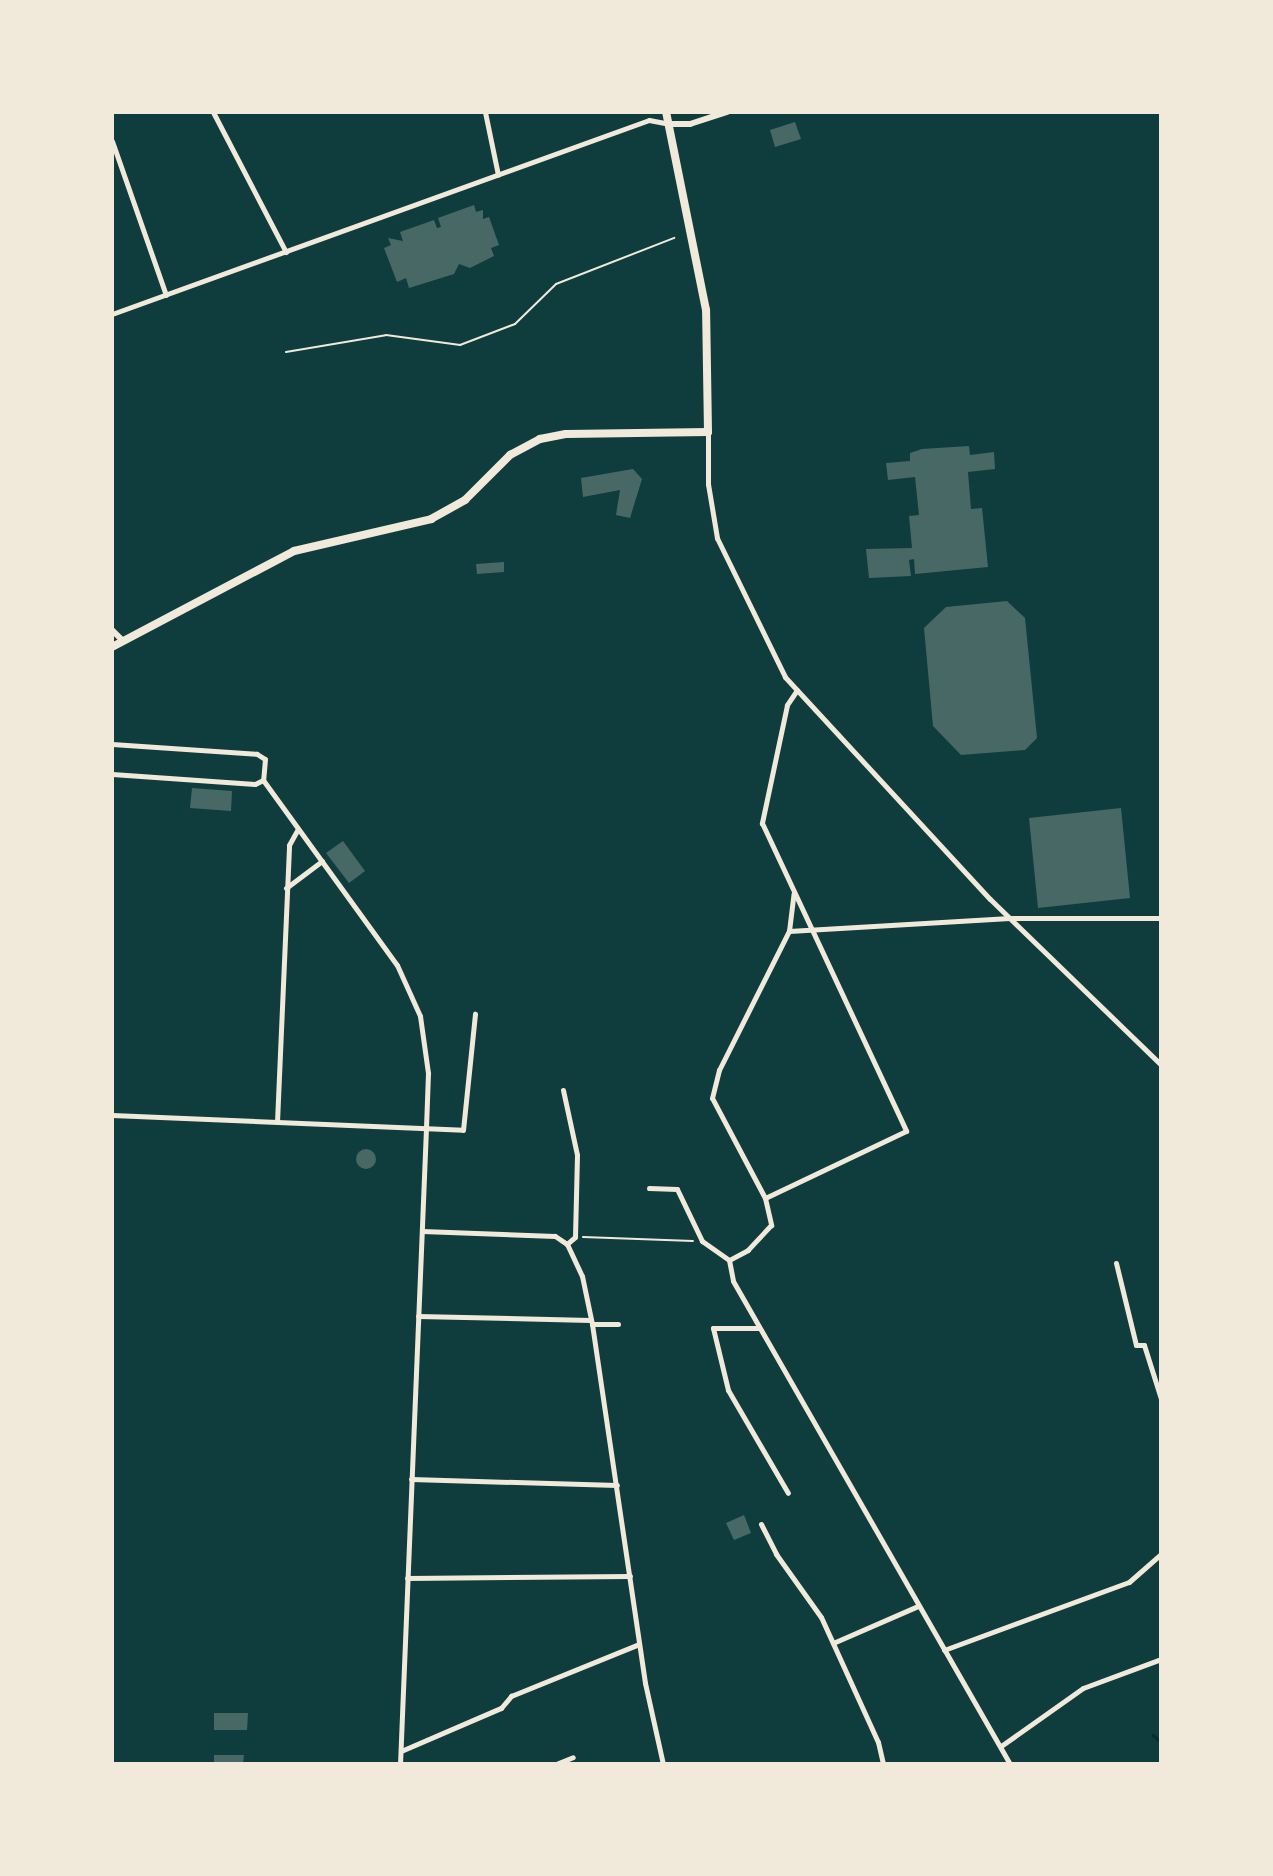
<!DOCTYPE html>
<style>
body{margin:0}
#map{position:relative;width:1273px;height:1876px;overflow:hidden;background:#0f3d3e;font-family:Raleway,sans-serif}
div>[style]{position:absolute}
.stream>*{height:2.5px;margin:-1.25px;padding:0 1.25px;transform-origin:1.25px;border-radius:1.25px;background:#0a2a2b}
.building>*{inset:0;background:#486865}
.round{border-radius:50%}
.path>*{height:2px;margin:-1px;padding:0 1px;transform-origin:1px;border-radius:1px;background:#f1e9da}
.minor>*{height:5px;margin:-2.5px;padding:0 2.5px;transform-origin:2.5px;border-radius:2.5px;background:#f1e9da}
.tertiary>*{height:6px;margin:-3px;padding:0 3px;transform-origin:3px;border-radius:3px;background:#f1e9da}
.primary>*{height:8px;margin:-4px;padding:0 4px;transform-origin:4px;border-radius:4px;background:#f1e9da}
span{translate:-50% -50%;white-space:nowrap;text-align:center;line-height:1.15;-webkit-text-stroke:5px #f1e9da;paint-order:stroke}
.frame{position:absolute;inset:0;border:114px solid #f1e9da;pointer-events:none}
</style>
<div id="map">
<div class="stream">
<div style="left:1153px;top:1735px;width:11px;rotate:41deg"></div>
</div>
<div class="building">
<div style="clip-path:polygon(795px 122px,801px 139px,775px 147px,770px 130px)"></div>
<div style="clip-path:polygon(474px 205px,476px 212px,483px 210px,483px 219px,489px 217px,499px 245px,491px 248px,494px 256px,470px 268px,459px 264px,454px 274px,409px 288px,406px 278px,397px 282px,384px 248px,391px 245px,388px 238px,403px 241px,400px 232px,434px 220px,437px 228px,441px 227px,438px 218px)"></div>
<div style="clip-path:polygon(969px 446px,970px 455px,994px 452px,995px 469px,968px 472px,971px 509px,982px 508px,988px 567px,915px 574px,914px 559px,909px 560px,911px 576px,869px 578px,866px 549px,912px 548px,909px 516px,919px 515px,915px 477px,888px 480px,886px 463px,910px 461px,910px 453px,922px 449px)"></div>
<div style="clip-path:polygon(633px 469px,642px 479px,630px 518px,616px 515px,620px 490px,583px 497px,581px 478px)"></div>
<div style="clip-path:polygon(504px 562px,504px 572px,477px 574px,476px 564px)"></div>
<div style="clip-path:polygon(1007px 601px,1025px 618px,1037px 738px,1025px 750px,961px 755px,933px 726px,924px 628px,946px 607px)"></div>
<div style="clip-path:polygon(192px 788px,232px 791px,231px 811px,190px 808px)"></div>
<div style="clip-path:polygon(1121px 808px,1130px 898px,1038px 908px,1029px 818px)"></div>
<div style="clip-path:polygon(343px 841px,365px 871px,349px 883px,326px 853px)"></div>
<div class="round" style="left:356px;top:1149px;width:20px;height:20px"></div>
<div style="clip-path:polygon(744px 1515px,751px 1533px,734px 1540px,726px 1523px)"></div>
<div style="clip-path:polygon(214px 1713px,248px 1713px,247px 1730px,214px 1730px)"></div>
<div style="clip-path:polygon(214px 1755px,244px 1755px,243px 1764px,214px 1764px)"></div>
</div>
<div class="path">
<div style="left:286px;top:352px;width:101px;rotate:-9.6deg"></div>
<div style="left:386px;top:335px;width:75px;rotate:7.7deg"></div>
<div style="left:460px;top:345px;width:59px;rotate:-20.9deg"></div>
<div style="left:515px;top:324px;width:57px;rotate:-44.3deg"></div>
<div style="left:556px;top:284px;width:127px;rotate:-21.3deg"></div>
<div style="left:583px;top:1237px;width:110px;rotate:2.1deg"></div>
</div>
<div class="minor">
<div style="left:213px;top:112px;width:158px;rotate:62.5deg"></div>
<div style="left:485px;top:112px;width:64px;rotate:78.3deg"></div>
<div style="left:112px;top:141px;width:163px;rotate:70.7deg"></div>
<div style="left:112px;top:314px;width:571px;rotate:-19.86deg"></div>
<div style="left:649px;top:120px;width:20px;rotate:11deg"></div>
<div style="left:708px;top:432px;width:52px;rotate:90deg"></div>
<div style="left:708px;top:484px;width:55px;rotate:80.5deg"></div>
<div style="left:717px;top:538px;width:155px;rotate:63.9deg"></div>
<div style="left:785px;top:677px;width:302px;rotate:47.3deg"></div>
<div style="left:990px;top:899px;width:238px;rotate:44.1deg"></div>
<div style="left:797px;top:690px;width:18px;rotate:124deg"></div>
<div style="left:787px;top:705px;width:121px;rotate:102deg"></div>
<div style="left:762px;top:823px;width:340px;rotate:64.9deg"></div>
<div style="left:906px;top:1131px;width:156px;rotate:154.6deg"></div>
<div style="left:765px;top:1198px;width:28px;rotate:77deg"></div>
<div style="left:771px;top:1225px;width:34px;rotate:133deg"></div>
<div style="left:748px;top:1250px;width:21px;rotate:152deg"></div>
<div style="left:729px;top:1260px;width:21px;rotate:79deg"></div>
<div style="left:733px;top:1281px;width:557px;rotate:60.17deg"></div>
<div style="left:112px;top:744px;width:145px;rotate:3.9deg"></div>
<div style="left:257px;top:754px;width:9px;rotate:32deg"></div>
<div style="left:265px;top:759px;width:21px;rotate:95deg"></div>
<div style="left:112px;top:774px;width:143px;rotate:4deg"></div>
<div style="left:255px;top:784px;width:9px;rotate:-27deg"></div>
<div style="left:263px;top:780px;width:228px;rotate:54.1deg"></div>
<div style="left:397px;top:965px;width:56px;rotate:65.7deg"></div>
<div style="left:420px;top:1016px;width:58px;rotate:82deg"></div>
<div style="left:428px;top:1073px;width:55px;rotate:92.1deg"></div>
<div style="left:426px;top:1128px;width:637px;rotate:92.34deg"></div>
<div style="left:286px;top:888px;width:45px;rotate:-36.9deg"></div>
<div style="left:789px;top:931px;width:221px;rotate:-3.4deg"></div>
<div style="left:1010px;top:918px;width:151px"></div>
<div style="left:563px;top:1090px;width:66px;rotate:77.8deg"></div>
<div style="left:577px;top:1155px;width:82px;rotate:91.4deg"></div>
<div style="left:575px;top:1237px;width:11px;rotate:139deg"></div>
<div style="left:567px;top:1244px;width:35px;rotate:65deg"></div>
<div style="left:582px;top:1276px;width:49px;rotate:78.2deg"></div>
<div style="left:592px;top:1324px;width:363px;rotate:81.6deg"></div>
<div style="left:645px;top:1683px;width:83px;rotate:77.5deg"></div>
<div style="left:112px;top:1115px;width:351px;rotate:2.4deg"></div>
<div style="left:463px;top:1130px;width:117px;rotate:-84.1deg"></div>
<div style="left:277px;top:1122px;width:277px;rotate:-87.5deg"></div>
<div style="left:289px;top:845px;width:18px;rotate:-61deg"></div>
<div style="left:649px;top:1188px;width:28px;rotate:2deg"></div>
<div style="left:677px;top:1189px;width:58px;rotate:64.3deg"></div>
<div style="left:702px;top:1241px;width:33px;rotate:35deg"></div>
<div style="left:765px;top:1198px;width:113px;rotate:-117.9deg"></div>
<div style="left:712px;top:1098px;width:29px;rotate:-76deg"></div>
<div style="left:719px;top:1070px;width:156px;rotate:-63.3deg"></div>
<div style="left:789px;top:931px;width:38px;rotate:-83deg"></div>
<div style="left:422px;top:1231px;width:133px;rotate:2.2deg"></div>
<div style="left:555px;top:1236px;width:14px;rotate:34deg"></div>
<div style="left:1116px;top:1263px;width:84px;rotate:76.3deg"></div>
<div style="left:1136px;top:1345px;width:8px"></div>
<div style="left:1144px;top:1345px;width:57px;rotate:72.5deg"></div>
<div style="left:418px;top:1316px;width:172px;rotate:1.3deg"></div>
<div style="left:592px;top:1324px;width:26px"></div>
<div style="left:758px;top:1328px;width:45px;rotate:180deg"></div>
<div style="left:713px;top:1328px;width:64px;rotate:76.4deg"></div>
<div style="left:728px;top:1390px;width:119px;rotate:59.8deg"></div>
<div style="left:411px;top:1479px;width:206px;rotate:1.7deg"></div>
<div style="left:761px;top:1524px;width:34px;rotate:63deg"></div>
<div style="left:776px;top:1554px;width:77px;rotate:54.5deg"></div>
<div style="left:821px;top:1617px;width:137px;rotate:65.5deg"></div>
<div style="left:878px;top:1742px;width:23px;rotate:77deg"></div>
<div style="left:407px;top:1578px;width:223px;rotate:-0.5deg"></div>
<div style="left:833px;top:1643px;width:93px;rotate:-23.5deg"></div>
<div style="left:944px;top:1650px;width:197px;rotate:-20.2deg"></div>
<div style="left:1129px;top:1582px;width:43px;rotate:-41.2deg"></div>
<div style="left:1001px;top:1746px;width:100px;rotate:-35.3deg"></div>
<div style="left:1083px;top:1688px;width:83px;rotate:-20.4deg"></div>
<div style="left:401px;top:1751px;width:109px;rotate:-23.3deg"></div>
<div style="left:501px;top:1708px;width:16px;rotate:-50deg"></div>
<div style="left:511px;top:1696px;width:138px;rotate:-22.1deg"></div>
<div style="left:556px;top:1764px;width:18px;rotate:-22deg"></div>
</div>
<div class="tertiary">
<div style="left:669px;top:124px;width:21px"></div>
<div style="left:690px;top:124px;width:39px;rotate:-18deg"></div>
<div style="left:112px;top:630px;width:14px;rotate:45deg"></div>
</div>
<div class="primary">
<div style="left:112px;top:647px;width:206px;rotate:-27.8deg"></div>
<div style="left:294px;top:551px;width:141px;rotate:-13.1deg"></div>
<div style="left:431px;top:519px;width:39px;rotate:-29deg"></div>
<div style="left:465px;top:500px;width:64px;rotate:-45deg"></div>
<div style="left:510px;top:455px;width:34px;rotate:-28deg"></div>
<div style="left:540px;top:439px;width:26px;rotate:-11deg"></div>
<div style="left:566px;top:434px;width:142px;rotate:-0.8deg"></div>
<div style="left:708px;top:432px;width:122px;rotate:-90.9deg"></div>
<div style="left:706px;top:310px;width:202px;rotate:-101.4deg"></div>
</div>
<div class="frame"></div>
</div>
